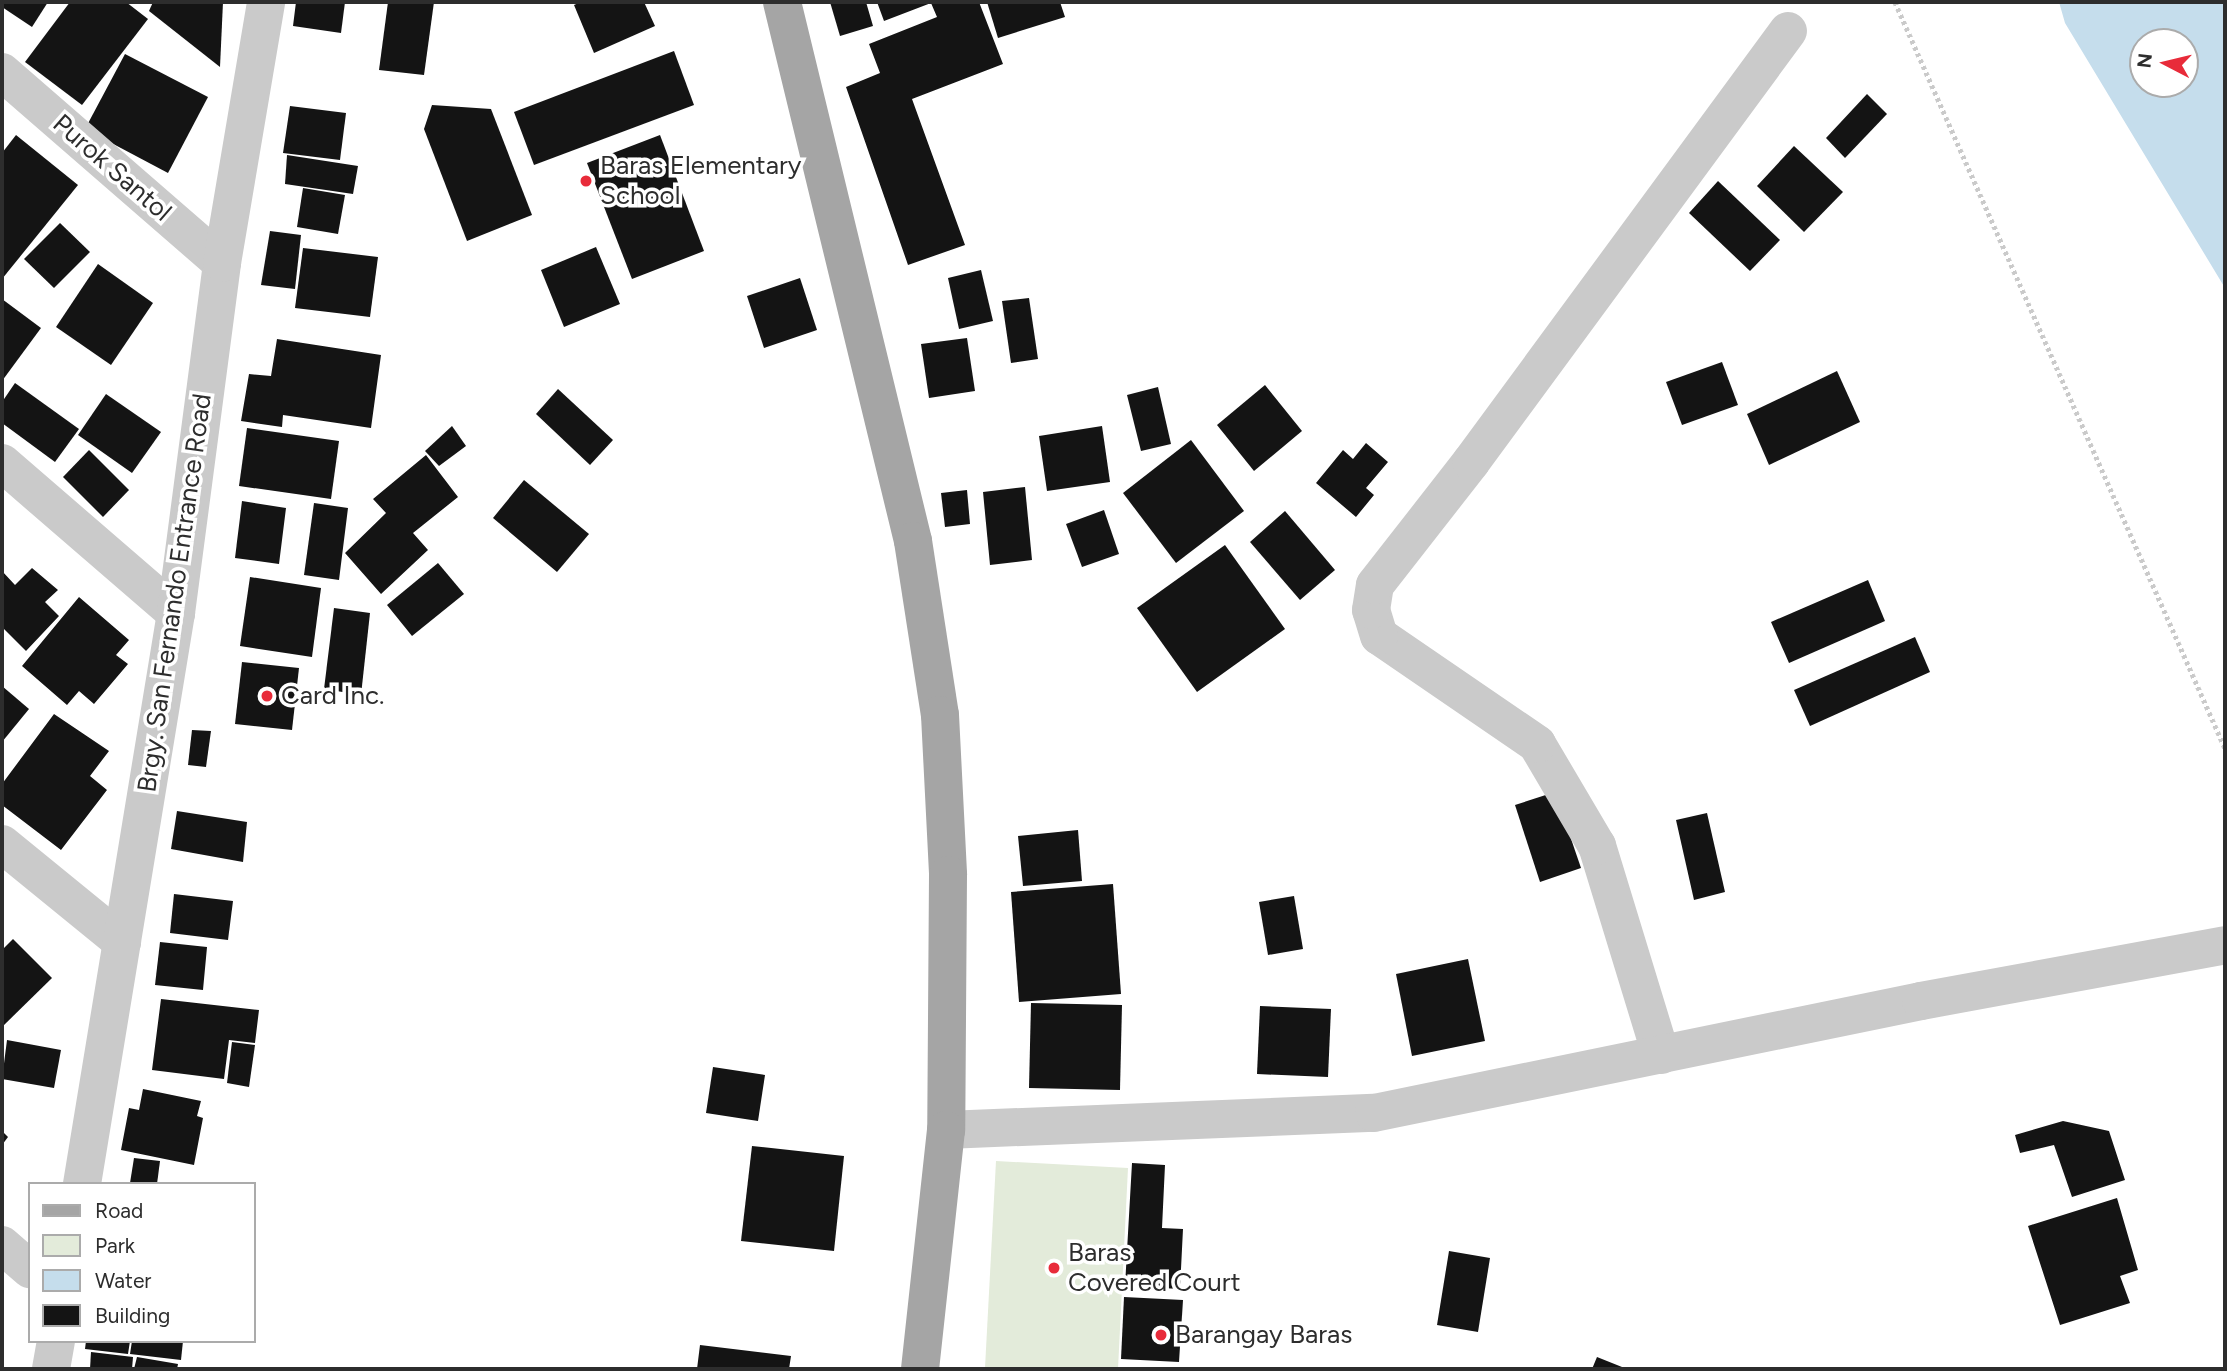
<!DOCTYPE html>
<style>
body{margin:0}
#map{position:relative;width:2227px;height:1371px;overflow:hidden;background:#fff;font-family:Figtree,sans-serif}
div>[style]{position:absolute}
.green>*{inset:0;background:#e3ebda}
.water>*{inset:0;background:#c5ddec}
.building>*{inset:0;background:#141414}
.path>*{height:4.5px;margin-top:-2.25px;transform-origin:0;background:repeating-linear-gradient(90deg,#cacaca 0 3.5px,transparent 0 7px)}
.minor>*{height:38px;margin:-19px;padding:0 19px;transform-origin:19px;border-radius:19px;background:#cacaca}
.major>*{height:38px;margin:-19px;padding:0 19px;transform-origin:19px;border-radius:19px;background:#a5a5a5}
.dots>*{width:19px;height:19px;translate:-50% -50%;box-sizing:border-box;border:4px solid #fff;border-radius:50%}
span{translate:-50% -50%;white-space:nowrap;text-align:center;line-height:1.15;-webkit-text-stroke:7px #fff;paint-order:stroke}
.poi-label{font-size:26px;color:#2d2d2d}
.left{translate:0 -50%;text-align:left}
.street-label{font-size:26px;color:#2d2d2d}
.frame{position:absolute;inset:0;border:4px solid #2d2d2d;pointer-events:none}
.legend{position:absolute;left:28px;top:1182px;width:228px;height:161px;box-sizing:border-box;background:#fff;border:2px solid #ababab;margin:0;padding:9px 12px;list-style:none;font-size:21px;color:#2d2d2d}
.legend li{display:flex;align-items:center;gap:14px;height:35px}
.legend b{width:35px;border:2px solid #ababab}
.north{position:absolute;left:2129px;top:28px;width:70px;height:70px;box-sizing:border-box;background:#fff;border:2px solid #ababab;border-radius:50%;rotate:277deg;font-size:19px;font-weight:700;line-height:28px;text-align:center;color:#2d2d2d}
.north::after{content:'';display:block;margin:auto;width:24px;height:32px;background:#e82b3a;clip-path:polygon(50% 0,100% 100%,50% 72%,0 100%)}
</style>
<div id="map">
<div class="green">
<div style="clip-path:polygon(996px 1161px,1128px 1168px,1118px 1369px,985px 1368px)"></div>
</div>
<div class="water">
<div style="clip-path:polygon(evenodd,2059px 2px,2225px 2px,2225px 288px,2065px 23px,2059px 2px,2143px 42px,2185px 42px,2185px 84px,2143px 84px,2143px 42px)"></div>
</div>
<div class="building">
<div style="clip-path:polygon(2px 2px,48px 2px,32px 27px,2px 7px)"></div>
<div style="clip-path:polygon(70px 2px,126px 2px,148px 19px,82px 105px,25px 62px)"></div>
<div style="clip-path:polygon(153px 2px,223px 2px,220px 67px,149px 11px)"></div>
<div style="clip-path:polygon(296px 2px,345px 2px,341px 33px,293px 26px)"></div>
<div style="clip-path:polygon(388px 2px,434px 2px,424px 75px,379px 70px)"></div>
<div style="clip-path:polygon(581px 2px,644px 2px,655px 26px,594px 53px,574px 5px)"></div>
<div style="clip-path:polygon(830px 2px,866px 2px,873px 26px,840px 36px)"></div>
<div style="clip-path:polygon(877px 2px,979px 2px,1003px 64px,912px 99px,965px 245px,908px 265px,846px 87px,880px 73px,869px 44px,937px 17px,931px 3px,884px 21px)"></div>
<div style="clip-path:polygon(987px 2px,1060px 2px,1065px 17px,998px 38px)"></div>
<div style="clip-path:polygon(674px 51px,694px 105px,534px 165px,514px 112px)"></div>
<div style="clip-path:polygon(125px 54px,208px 97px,168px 173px,85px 129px)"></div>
<div style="clip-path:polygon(1867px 94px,1887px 114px,1845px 158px,1826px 138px)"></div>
<div style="clip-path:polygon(432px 105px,491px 109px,532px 215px,467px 241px,424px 129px)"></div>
<div style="clip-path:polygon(290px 106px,346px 113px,340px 160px,283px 153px)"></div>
<div style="clip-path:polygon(16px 135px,78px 185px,2px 279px,2px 153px)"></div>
<div style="clip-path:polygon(660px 135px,704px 251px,632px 279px,587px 163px)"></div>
<div style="clip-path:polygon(1794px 146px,1843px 192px,1804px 232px,1757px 186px)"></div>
<div style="clip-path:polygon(287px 155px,358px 166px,353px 194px,285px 184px)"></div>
<div style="clip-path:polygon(1718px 181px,1780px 240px,1750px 271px,1689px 213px)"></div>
<div style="clip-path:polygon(303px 188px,345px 195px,338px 234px,297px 227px)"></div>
<div style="clip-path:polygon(60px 223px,90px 252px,54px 288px,24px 259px)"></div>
<div style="clip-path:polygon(270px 231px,301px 235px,295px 289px,261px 285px)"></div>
<div style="clip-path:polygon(596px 247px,620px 304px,564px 327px,541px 270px)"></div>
<div style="clip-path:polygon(303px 248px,378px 257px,370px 317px,295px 308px)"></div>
<div style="clip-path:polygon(98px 264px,153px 303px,111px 365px,56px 327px)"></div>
<div style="clip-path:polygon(981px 270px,993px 321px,959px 329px,948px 278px)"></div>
<div style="clip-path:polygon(800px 278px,817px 330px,764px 348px,747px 296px)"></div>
<div style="clip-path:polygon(1029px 298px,1038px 359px,1011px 363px,1002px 301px)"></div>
<div style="clip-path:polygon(2px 299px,41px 328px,2px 381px)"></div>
<div style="clip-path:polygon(967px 338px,975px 391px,929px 398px,921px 344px)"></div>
<div style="clip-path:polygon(277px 339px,381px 355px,371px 428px,283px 415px,282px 427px,241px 421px,249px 374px,271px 376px)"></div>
<div style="clip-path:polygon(1722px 362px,1738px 405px,1682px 425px,1666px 382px)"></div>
<div style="clip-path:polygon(1837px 371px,1860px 422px,1769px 465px,1747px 414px)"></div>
<div style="clip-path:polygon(15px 383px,79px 429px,55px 462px,2px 423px,2px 402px)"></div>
<div style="clip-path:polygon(1265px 385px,1302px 431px,1254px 471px,1217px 425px)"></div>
<div style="clip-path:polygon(1158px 387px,1171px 444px,1141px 451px,1127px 395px)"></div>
<div style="clip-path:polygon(558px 389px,613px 440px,590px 465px,536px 414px)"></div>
<div style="clip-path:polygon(106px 394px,161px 432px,132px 473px,78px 435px)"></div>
<div style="clip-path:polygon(452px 426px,466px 446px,439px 466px,425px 451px)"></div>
<div style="clip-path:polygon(1102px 426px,1110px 482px,1047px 491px,1039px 436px)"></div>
<div style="clip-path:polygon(247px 428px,339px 441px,331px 499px,239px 486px)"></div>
<div style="clip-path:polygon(1191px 440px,1244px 511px,1176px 563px,1123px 493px)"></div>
<div style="clip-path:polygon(1366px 443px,1388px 462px,1366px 488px,1374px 495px,1356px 517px,1316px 483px,1343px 450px,1353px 459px)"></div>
<div style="clip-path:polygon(89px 450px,129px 490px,103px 517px,63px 477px)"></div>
<div style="clip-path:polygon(426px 455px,458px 497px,413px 533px,428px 550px,381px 594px,345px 553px,386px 513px,373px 499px)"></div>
<div style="clip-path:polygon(524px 480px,589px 534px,557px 572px,493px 518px)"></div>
<div style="clip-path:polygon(1025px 487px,1032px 560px,990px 565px,983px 492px)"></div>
<div style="clip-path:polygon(967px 490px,970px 524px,945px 527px,941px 493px)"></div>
<div style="clip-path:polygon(242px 501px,286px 508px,279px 564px,235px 558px)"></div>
<div style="clip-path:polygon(314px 503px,348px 508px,339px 580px,304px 575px)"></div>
<div style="clip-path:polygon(1104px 510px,1119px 554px,1082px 567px,1066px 524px)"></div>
<div style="clip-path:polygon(1285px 511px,1335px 570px,1300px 600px,1250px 542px)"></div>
<div style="clip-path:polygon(1225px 545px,1285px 629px,1197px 692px,1137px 608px)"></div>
<div style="clip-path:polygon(438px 563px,464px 594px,412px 636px,387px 605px)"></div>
<div style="clip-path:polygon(32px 568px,58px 590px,45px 602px,59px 616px,26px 651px,2px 627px,2px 571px,15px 585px)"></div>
<div style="clip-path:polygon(250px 577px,321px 588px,312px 657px,240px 646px)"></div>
<div style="clip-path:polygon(1868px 580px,1885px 621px,1789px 663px,1771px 622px)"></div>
<div style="clip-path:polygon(79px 597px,129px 640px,116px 655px,128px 664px,94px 704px,79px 691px,67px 705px,22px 666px)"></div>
<div style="clip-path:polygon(334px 608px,370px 613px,361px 695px,324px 689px)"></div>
<div style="clip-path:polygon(1915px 637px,1930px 672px,1810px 726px,1794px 690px)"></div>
<div style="clip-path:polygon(242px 662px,299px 668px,292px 730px,235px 724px)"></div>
<div style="clip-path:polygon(2px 686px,29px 709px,2px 742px)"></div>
<div style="clip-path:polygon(54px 714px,109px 751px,90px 776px,107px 790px,61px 850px,2px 805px,2px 784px)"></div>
<div style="clip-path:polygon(192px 730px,211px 731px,206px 767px,188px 765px)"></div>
<div style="clip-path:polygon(1555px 792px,1581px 868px,1540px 882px,1515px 805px)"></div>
<div style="clip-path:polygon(177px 811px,247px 822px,243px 862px,171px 849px)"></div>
<div style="clip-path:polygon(1707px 813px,1725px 892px,1694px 900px,1676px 820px)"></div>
<div style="clip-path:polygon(1078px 830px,1082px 881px,1023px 886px,1018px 836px)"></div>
<div style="clip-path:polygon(1113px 884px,1121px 994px,1019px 1002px,1011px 892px)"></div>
<div style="clip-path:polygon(174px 894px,233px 901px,228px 940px,170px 933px)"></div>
<div style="clip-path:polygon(1294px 896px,1303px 949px,1268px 955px,1259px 902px)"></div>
<div style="clip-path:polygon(13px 939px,52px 978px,2px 1027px,2px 950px)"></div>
<div style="clip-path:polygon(160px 942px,207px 947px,203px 990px,155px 985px)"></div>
<div style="clip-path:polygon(1468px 959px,1485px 1041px,1412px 1056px,1396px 974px)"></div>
<div style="clip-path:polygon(161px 999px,259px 1010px,255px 1043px,229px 1040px,224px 1079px,152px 1070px)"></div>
<div style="clip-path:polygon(1031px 1003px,1122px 1005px,1120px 1090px,1029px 1088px)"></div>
<div style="clip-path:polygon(1260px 1006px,1331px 1009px,1328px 1077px,1257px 1074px)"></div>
<div style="clip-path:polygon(7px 1040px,61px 1050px,54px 1088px,2px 1079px)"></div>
<div style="clip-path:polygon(232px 1042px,255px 1045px,249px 1087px,227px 1083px)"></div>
<div style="clip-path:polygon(713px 1067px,765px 1075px,758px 1121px,706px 1113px)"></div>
<div style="clip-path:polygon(143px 1089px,201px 1101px,197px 1116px,203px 1118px,194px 1165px,121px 1150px,129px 1108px,139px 1110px)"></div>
<div style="clip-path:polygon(2063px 1121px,2109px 1131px,2125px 1180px,2072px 1197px,2054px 1145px,2020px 1153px,2015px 1135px)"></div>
<div style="clip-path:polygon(2px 1131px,8px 1137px,2px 1145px)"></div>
<div style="clip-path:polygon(752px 1146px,844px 1156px,834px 1251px,741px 1241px)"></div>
<div style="clip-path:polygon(134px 1158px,160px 1161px,157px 1184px,130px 1183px)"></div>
<div style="clip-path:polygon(1132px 1163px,1165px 1165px,1162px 1228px,1183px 1229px,1180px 1289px,1125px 1286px)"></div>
<div style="clip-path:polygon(2117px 1198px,2138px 1270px,2120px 1276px,2130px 1303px,2060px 1325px,2028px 1226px)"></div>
<div style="clip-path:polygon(1449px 1251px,1490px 1258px,1478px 1332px,1437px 1325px)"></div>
<div style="clip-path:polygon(1124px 1297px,1183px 1300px,1179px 1362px,1121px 1359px)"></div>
<div style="clip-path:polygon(86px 1341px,130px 1341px,128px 1354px,85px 1349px)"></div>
<div style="clip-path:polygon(132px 1341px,183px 1341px,181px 1360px,130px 1354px)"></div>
<div style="clip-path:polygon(700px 1345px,791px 1356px,789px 1369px,697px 1369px)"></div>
<div style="clip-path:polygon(91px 1352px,133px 1357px,132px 1369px,90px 1369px)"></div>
<div style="clip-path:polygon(137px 1357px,178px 1364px,177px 1369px,134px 1369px)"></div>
<div style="clip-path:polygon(1597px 1357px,1627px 1369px,1592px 1369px)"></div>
</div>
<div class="path">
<div style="left:1895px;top:2px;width:816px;rotate:66.14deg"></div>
</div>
<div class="minor">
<div style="left:2px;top:72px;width:291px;rotate:41deg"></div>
<div style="left:2px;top:463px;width:230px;rotate:40.8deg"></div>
<div style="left:2px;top:844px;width:155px;rotate:39.2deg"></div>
<div style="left:1661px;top:1055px;width:219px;rotate:-107deg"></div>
<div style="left:1597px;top:846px;width:118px;rotate:-120.5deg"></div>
<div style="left:1537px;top:744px;width:191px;rotate:-145.6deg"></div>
<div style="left:1379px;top:636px;width:27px;rotate:-107deg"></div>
<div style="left:1371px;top:610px;width:25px;rotate:-81deg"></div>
<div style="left:1375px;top:585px;width:156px;rotate:-52deg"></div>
<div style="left:1471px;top:462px;width:535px;rotate:-53.67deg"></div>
<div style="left:946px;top:1130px;width:428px;rotate:-2.3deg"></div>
<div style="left:1374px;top:1113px;width:558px;rotate:-11.57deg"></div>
<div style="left:1921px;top:1001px;width:309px;rotate:-10.4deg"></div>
<div style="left:82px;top:1184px;width:579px;rotate:-80.65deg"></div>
<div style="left:176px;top:613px;width:353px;rotate:-82.5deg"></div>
<div style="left:222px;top:263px;width:265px;rotate:-80.4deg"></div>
<div style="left:2px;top:1245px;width:37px;rotate:41deg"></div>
<div style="left:51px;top:1369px;width:28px;rotate:-80deg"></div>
</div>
<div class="major">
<div style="left:782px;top:2px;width:555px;rotate:76.34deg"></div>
<div style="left:913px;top:541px;width:176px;rotate:81.2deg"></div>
<div style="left:940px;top:715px;width:160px;rotate:87.1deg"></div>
<div style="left:948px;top:875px;width:255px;rotate:90.4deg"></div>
<div style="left:946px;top:1130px;width:240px;rotate:96.2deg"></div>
</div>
<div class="dots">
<div style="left:586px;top:181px;background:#e82b3a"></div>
<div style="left:267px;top:696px;background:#e82b3a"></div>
<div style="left:1054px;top:1268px;background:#e82b3a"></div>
<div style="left:1161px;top:1335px;background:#e82b3a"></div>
</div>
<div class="poi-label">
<span class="left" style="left:600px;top:181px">Baras Elementary<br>School</span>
<span class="left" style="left:281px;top:696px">Card Inc.</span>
<span class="left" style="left:1068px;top:1268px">Baras<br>Covered Court</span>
<span class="left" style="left:1175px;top:1335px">Barangay Baras</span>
</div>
<div class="street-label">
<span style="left:112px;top:168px;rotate:41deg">Purok Santol</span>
<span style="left:175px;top:593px;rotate:-82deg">Brgy. San Fernando Entrance Road</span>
</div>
<div class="frame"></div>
<ul class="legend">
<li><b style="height:9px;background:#a5a5a5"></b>Road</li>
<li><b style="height:19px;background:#e3ebda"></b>Park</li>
<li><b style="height:19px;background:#c5ddec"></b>Water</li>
<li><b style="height:19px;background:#141414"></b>Building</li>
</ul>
<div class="north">N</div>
</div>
